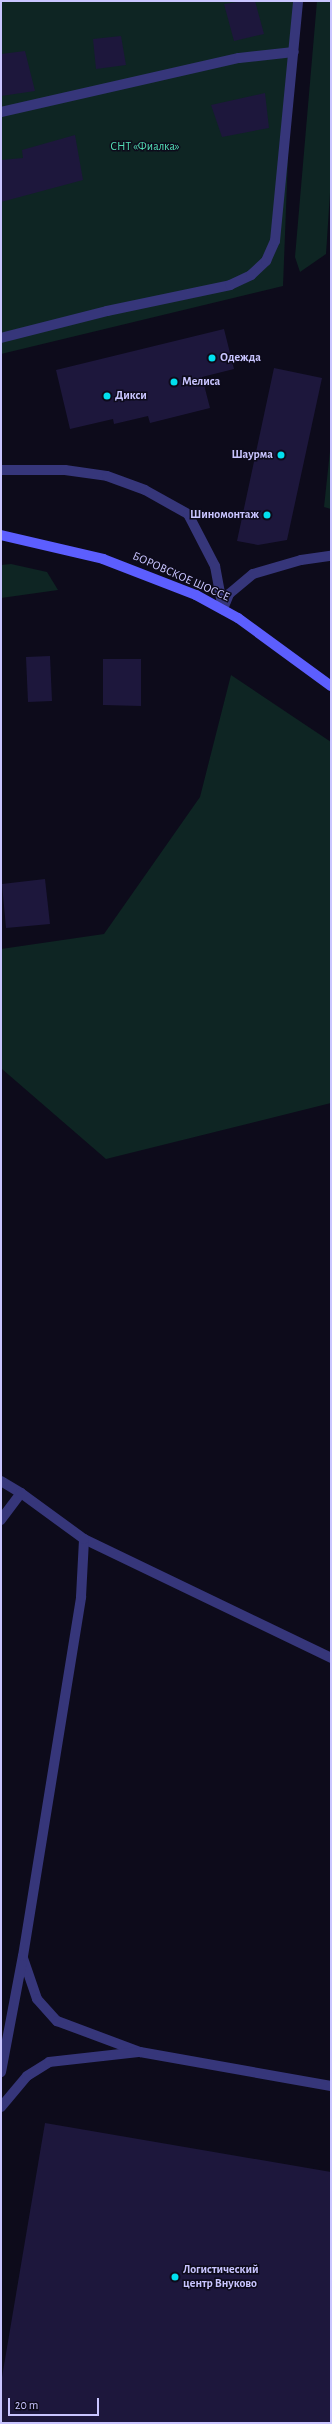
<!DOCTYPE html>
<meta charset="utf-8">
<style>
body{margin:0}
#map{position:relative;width:332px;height:2424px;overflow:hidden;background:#0d0b1b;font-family:"Alegreya Sans",sans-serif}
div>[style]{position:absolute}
.green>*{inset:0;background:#0e2523}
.building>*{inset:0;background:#1d173c}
.lane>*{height:10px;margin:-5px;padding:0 5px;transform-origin:5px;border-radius:5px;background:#36367a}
.street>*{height:10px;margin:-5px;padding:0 5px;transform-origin:5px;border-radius:5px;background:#36367a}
.secondary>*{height:10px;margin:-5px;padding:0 5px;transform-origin:5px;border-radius:5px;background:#5c5efe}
.dots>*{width:11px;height:11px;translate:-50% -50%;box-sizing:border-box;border:2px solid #0d0b1b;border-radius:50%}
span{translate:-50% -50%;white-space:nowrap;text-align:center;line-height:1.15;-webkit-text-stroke:3px #0d0b1b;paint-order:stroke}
.park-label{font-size:12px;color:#53ddb5}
.poi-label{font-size:12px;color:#c9c5ff;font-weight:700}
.left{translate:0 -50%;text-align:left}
.right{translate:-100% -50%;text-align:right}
.street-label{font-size:12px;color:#c9c5ff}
.frame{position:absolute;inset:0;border:2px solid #c9c5ff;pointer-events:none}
.scale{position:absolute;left:8px;top:2398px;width:91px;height:18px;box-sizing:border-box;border:2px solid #c9c5ff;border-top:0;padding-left:5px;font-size:12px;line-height:14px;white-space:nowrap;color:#c9c5ff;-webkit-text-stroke:3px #0d0b1b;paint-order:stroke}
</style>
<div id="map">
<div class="green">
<div style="clip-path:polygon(1px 1px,294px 1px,283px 286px,1px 354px)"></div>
<div style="clip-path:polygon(317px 1px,331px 1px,331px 178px,326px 254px,300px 272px,295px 257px)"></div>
<div style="clip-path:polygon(330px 451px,331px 451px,331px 509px,324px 507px)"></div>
<div style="clip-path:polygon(11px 564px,47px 572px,58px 590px,1px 598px,1px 565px)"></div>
<div style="clip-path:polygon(231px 675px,331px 742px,331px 1103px,106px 1159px,2px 1069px,1px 949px,104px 934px,200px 797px)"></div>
</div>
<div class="building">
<div style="clip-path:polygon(245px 1px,255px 1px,264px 34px,234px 41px,224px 4px)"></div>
<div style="clip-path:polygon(121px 36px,126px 65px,96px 69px,93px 39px)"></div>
<div style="clip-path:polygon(25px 51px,35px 91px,1px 96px,1px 54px)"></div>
<div style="clip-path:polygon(265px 93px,269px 128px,222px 137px,211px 105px)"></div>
<div style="clip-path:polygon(75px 135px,83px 180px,1px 202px,1px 160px,23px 158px,22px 150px)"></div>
<div style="clip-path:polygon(224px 329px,234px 369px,202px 377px,210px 408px,150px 423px,148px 416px,114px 424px,113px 419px,70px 429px,56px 370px)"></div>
<div style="clip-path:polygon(274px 368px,322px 378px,287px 540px,258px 545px,237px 541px)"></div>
<div style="clip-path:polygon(50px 656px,52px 701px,28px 702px,26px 657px)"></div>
<div style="clip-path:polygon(103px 659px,141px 659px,141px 706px,103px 705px)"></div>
<div style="clip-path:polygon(45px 879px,50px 924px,6px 928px,2px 884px)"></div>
<div style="clip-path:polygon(45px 2123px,331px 2172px,331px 2423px,1px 2423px,1px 2383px)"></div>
</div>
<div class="lane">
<div style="left:1px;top:112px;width:244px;rotate:-12.8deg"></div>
<div style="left:239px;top:58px;width:55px;rotate:-6.2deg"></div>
<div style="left:1px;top:470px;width:64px"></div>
<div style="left:65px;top:470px;width:42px;rotate:8.1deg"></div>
<div style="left:107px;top:476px;width:40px;rotate:20.2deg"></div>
<div style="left:145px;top:490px;width:49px;rotate:29.2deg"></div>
<div style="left:188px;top:514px;width:59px;rotate:62.6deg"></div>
<div style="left:215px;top:566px;width:44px;rotate:79.5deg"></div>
<div style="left:1px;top:1481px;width:23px;rotate:31deg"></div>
<div style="left:21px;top:1493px;width:34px;rotate:127deg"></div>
<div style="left:84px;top:1539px;width:274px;rotate:25.7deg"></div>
<div style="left:23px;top:1958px;width:43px;rotate:71.1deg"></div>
<div style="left:37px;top:1999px;width:30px;rotate:48deg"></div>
<div style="left:57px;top:2021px;width:89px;rotate:20.5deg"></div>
<div style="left:140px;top:2052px;width:194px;rotate:10.1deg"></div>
<div style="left:1px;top:2072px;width:118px;rotate:-79.3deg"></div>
<div style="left:23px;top:1956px;width:364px;rotate:-80.8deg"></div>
<div style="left:81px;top:1597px;width:58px;rotate:-87deg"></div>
<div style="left:84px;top:1539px;width:78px;rotate:-143.9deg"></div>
<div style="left:1px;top:2107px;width:40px;rotate:-50deg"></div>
<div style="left:27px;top:2076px;width:26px;rotate:-32deg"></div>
<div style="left:49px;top:2062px;width:90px;rotate:-6.4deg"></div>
</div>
<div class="street">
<div style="left:1px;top:338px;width:109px;rotate:-14.3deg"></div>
<div style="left:107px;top:311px;width:126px;rotate:-11.9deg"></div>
<div style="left:230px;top:285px;width:23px;rotate:-25deg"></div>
<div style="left:251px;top:275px;width:21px;rotate:-43deg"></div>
<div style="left:266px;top:261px;width:22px;rotate:-66deg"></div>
<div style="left:275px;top:241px;width:241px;rotate:-84.5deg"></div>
<div style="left:223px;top:609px;width:16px;rotate:-68deg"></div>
<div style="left:229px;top:594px;width:31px;rotate:-40deg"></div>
<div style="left:253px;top:574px;width:50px;rotate:-16.3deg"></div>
<div style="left:301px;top:560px;width:30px;rotate:-8deg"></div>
</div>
<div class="secondary">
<div style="left:1px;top:535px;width:105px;rotate:13.2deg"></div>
<div style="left:103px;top:559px;width:100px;rotate:21.2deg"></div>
<div style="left:196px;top:595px;width:48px;rotate:28.7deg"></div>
<div style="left:238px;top:618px;width:115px;rotate:36.2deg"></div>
</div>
<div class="dots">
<div style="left:212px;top:358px;background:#01e0ef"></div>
<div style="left:174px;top:382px;background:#01e0ef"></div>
<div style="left:107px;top:396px;background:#01e0ef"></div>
<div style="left:281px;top:455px;background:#01e0ef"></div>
<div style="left:267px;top:515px;background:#01e0ef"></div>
<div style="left:175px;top:2277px;background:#01e0ef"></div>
</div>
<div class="park-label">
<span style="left:145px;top:147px">СНТ «Фиалка»</span>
</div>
<div class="poi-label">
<span class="left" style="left:220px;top:358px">Одежда</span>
<span class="left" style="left:182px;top:382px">Мелиса</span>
<span class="left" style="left:115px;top:396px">Дикси</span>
<span class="right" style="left:273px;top:455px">Шаурма</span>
<span class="right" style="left:259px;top:515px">Шиномонтаж</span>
<span class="left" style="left:183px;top:2277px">Логистический<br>центр Внуково</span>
</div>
<div class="street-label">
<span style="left:181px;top:577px;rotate:24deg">БОРОВСКОЕ ШОССЕ</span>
</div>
<div class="frame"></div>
<div class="scale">20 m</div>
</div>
